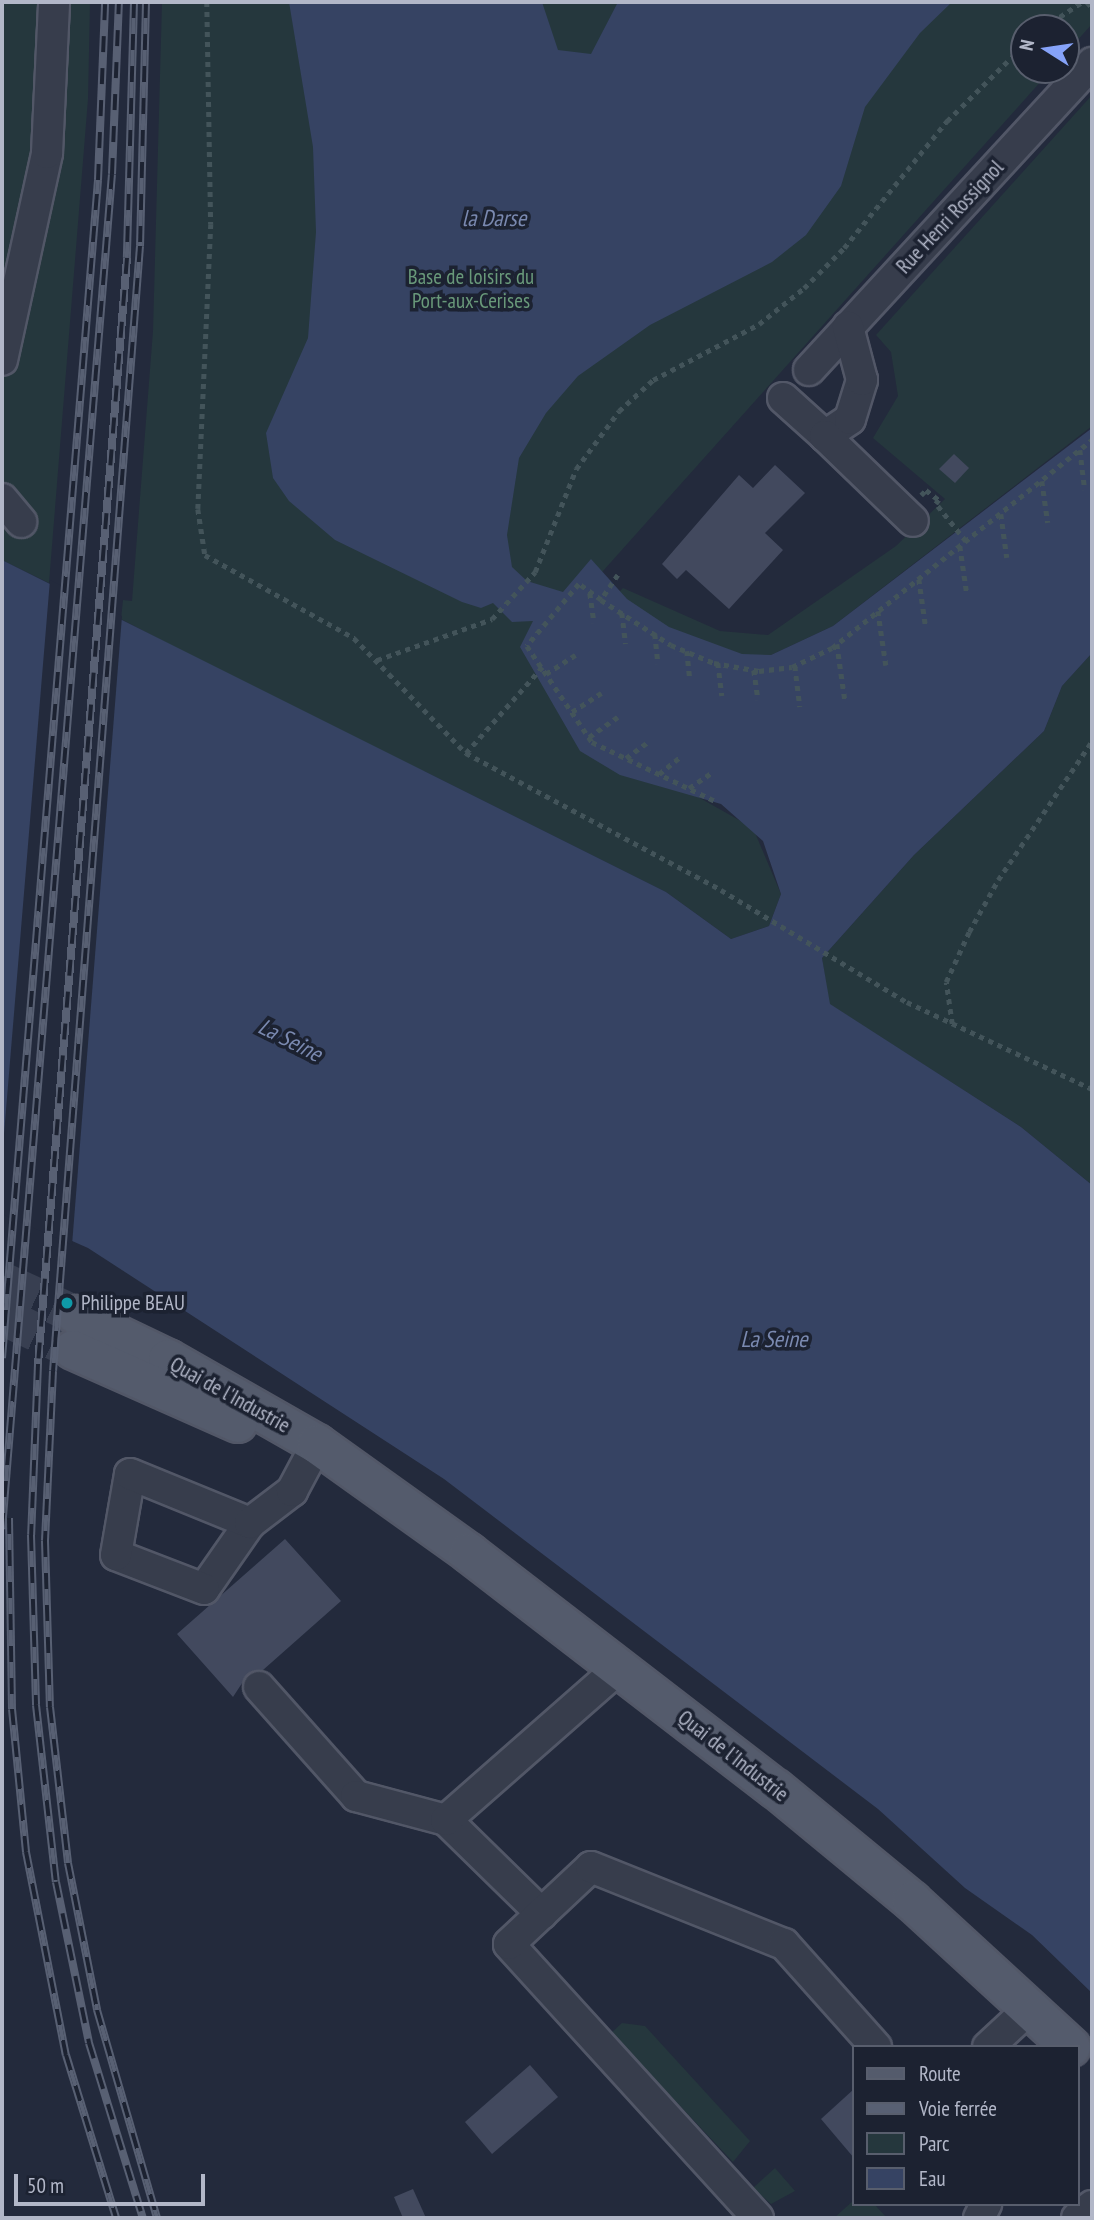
<!DOCTYPE html>
<meta charset="utf-8">
<style>
body{margin:0}
#map{position:relative;width:1094px;height:2220px;overflow:hidden;background:#232a3c;font-family:"PT Sans Narrow",sans-serif}
div>[style]{position:absolute}
.green>*{inset:0;background:#25373d}
.water>*{inset:0;background:#364363}
.pier>*{inset:0;background:#232a3c}
.building>*{inset:0;background:#42495e}
.major-tunnel>*{height:38px;margin-top:-19px;transform-origin:0;background:repeating-linear-gradient(90deg,#383f51 0 38px,transparent 0 57px)}
.path>*{height:4.5px;margin-top:-2.25px;transform-origin:0;background:repeating-linear-gradient(90deg,#43545a 0 5px,transparent 0 10px)}
.roads{filter:drop-shadow(2px 0 #525767) drop-shadow(-2px 0 #525767) drop-shadow(0 2px #525767) drop-shadow(0 -2px #525767)}
.minor>*{height:30px;margin:-15px;padding:0 15px;transform-origin:15px;border-radius:15px;background:#373d4c}
.major>*{height:38px;margin:-19px;padding:0 19px;transform-origin:19px;border-radius:19px;background:#545b6c}
.rail>*{height:8px;margin-top:-4px;transform-origin:0;background:repeating-linear-gradient(90deg,#1c2231 0 16px,#586073 0 32px);box-sizing:border-box;border-block:2px solid #586073}
.dots>*{width:19px;height:19px;translate:-50% -50%;box-sizing:border-box;border:4px solid #1c2231;border-radius:50%}
span{translate:-50% -50%;white-space:nowrap;text-align:center;line-height:1.15;-webkit-text-stroke:7px #1c2231;paint-order:stroke}
.street-label{font-size:21px;color:#b2b7c8}
.park-label{font-size:21px;color:#69997a}
.poi-label{font-size:21px;color:#b2b7c8}
.left{translate:0 -50%;text-align:left}
.water-label{font-size:23px;color:#7a89b0;font-style:italic}
.frame{position:absolute;inset:0;border:4px solid #b2b7c8;pointer-events:none}
.legend{position:absolute;left:852px;top:2045px;width:228px;height:161px;box-sizing:border-box;background:#1c2231;border:2px solid #585e6d;margin:0;padding:9px 12px;list-style:none;font-size:21px;color:#b2b7c8}
.legend li{display:flex;align-items:center;gap:14px;height:35px}
.legend b{width:35px;border:2px solid #585e6d}
.north{position:absolute;left:1010px;top:14px;width:70px;height:70px;box-sizing:border-box;background:#1c2231;border:2px solid #585e6d;border-radius:50%;rotate:282deg;font-size:19px;font-weight:700;line-height:28px;text-align:center;color:#b2b7c8}
.north::after{content:'';display:block;margin:auto;width:24px;height:32px;background:#86a3f9;clip-path:polygon(50% 0,100% 100%,50% 72%,0 100%)}
.scale{position:absolute;left:14px;top:2174px;width:191px;height:32px;box-sizing:border-box;border:4px solid #b2b7c8;border-top:0;padding-left:9px;font-size:21px;line-height:24px;white-space:nowrap;color:#b2b7c8;-webkit-text-stroke:5px #1c2231;paint-order:stroke}
</style>
<div id="map">
<div class="green">
<div style="clip-path:polygon(2px 2px,90px 2px,88px 99px,49px 583px,2px 560px)"></div>
<div style="clip-path:polygon(162px 2px,1092px 2px,1092px 24px,1066px 53px,1066px 28px,1024px 28px,1024px 70px,1051px 70px,527px 656px,541px 676px,691px 793px,753px 828px,781px 894px,769px 926px,731px 939px,666px 892px,424px 771px,420px 775px,121px 619px,123px 600px,132px 601px,153px 331px)"></div>
<div style="clip-path:polygon(1092px 95px,1092px 426px,833px 626px,756px 662px,689px 644px,612px 599px,623px 588px,720px 631px,768px 635px,896px 546px,945px 499px,873px 438px,898px 396px,891px 352px,876px 335px)"></div>
<div style="clip-path:polygon(1092px 653px,1092px 1185px,1021px 1127px,829px 1004px,822px 958px,914px 855px,1044px 731px,1062px 686px)"></div>
<div style="clip-path:polygon(622px 2023px,645px 2026px,750px 2141px,733px 2162px,611px 2033px)"></div>
<div style="clip-path:polygon(775px 2168px,795px 2191px,771px 2204px,753px 2188px)"></div>
<div style="clip-path:polygon(854px 2200px,854px 2204px,874px 2204px,887px 2218px,834px 2218px)"></div>
</div>
<div class="water">
<div style="clip-path:polygon(289px 2px,542px 2px,558px 50px,591px 54px,618px 2px,952px 2px,920px 33px,865px 107px,841px 186px,806px 235px,772px 262px,650px 325px,578px 376px,546px 413px,519px 458px,507px 535px,512px 567px,527px 581px,563px 592px,591px 559px,627px 599px,669px 627px,742px 654px,771px 655px,833px 626px,1092px 428px,1092px 653px,1062px 686px,1044px 731px,914px 855px,822px 958px,830px 1004px,1021px 1127px,1092px 1185px,1092px 1993px,1032px 1935px,965px 1888px,878px 1809px,444px 1479px,88px 1248px,2px 1210px,2px 560px,666px 892px,731px 939px,769px 926px,781px 894px,763px 841px,721px 804px,620px 775px,580px 751px,520px 647px,533px 621px,512px 622px,493px 603px,481px 608px,462px 602px,335px 540px,289px 501px,273px 478px,266px 433px,308px 338px,316px 232px,313px 147px)"></div>
</div>
<div class="pier">
<div style="clip-path:polygon(50px 580px,122px 616px,72px 1245px,2px 1214px,2px 1158px)"></div>
</div>
<div class="building">
<div style="clip-path:polygon(954px 454px,969px 468px,955px 483px,939px 469px)"></div>
<div style="clip-path:polygon(775px 465px,805px 493px,765px 533px,783px 550px,729px 609px,686px 570px,677px 579px,662px 564px,739px 475px,753px 488px)"></div>
<div style="clip-path:polygon(285px 1539px,341px 1601px,263px 1670px,248px 1674px,233px 1697px,177px 1634px)"></div>
<div style="clip-path:polygon(530px 2065px,558px 2097px,492px 2154px,465px 2122px)"></div>
<div style="clip-path:polygon(854px 2089px,854px 2158px,821px 2119px)"></div>
<div style="clip-path:polygon(413px 2189px,426px 2218px,403px 2218px,394px 2197px)"></div>
</div>
<div class="major-tunnel">
<div style="left:2px;top:1281px;width:81px;rotate:24.7deg"></div>
<div style="left:2px;top:1316px;width:79px;rotate:25.6deg"></div>
</div>
<div class="path">
<div style="left:207px;top:2px;width:222px;rotate:89deg"></div>
<div style="left:211px;top:224px;width:285px;rotate:92.6deg"></div>
<div style="left:198px;top:509px;width:47px;rotate:81.3deg"></div>
<div style="left:205px;top:555px;width:171px;rotate:29.1deg"></div>
<div style="left:354px;top:638px;width:161px;rotate:45.8deg"></div>
<div style="left:466px;top:753px;width:289px;rotate:28.2deg"></div>
<div style="left:721px;top:890px;width:217px;rotate:31.1deg"></div>
<div style="left:907px;top:1002px;width:204px;rotate:25.2deg"></div>
<div style="left:1087px;top:2px;width:7px;rotate:45deg"></div>
<div style="left:1043px;top:28px;width:47px;rotate:-33.7deg"></div>
<div style="left:1080px;top:450px;width:40px;rotate:82.9deg"></div>
<div style="left:1042px;top:481px;width:42px;rotate:81.9deg"></div>
<div style="left:921px;top:495px;width:7px;rotate:-45deg"></div>
<div style="left:926px;top:490px;width:16px;rotate:38deg"></div>
<div style="left:939px;top:500px;width:5px;rotate:127deg"></div>
<div style="left:938px;top:506px;width:45px;rotate:51.3deg"></div>
<div style="left:1001px;top:514px;width:44px;rotate:82.2deg"></div>
<div style="left:960px;top:546px;width:49px;rotate:81.7deg"></div>
<div style="left:618px;top:575px;width:30px;rotate:124deg"></div>
<div style="left:601px;top:600px;width:27px;rotate:-144deg"></div>
<div style="left:579px;top:584px;width:81px;rotate:130deg"></div>
<div style="left:527px;top:646px;width:116px;rotate:55.9deg"></div>
<div style="left:592px;top:742px;width:136px;rotate:25.6deg"></div>
<div style="left:919px;top:579px;width:49px;rotate:81.9deg"></div>
<div style="left:590px;top:593px;width:30px;rotate:82deg"></div>
<div style="left:601px;top:600px;width:83px;rotate:32.7deg"></div>
<div style="left:671px;top:645px;width:47px;rotate:22.7deg"></div>
<div style="left:714px;top:663px;width:46px;rotate:10.1deg"></div>
<div style="left:759px;top:671px;width:33px;rotate:-7deg"></div>
<div style="left:792px;top:667px;width:44px;rotate:-25.4deg"></div>
<div style="left:832px;top:648px;width:333px;rotate:-38.7deg"></div>
<div style="left:878px;top:611px;width:55px;rotate:81.6deg"></div>
<div style="left:622px;top:613px;width:31px;rotate:83deg"></div>
<div style="left:655px;top:634px;width:30px;rotate:84deg"></div>
<div style="left:837px;top:644px;width:57px;rotate:81.9deg"></div>
<div style="left:687px;top:651px;width:27px;rotate:84deg"></div>
<div style="left:377px;top:660px;width:122px;rotate:-19.6deg"></div>
<div style="left:492px;top:619px;width:64px;rotate:-47.5deg"></div>
<div style="left:535px;top:572px;width:111px;rotate:-68.3deg"></div>
<div style="left:576px;top:469px;width:72px;rotate:-53.4deg"></div>
<div style="left:619px;top:411px;width:46px;rotate:-42.4deg"></div>
<div style="left:653px;top:380px;width:120px;rotate:-27.8deg"></div>
<div style="left:759px;top:324px;width:58px;rotate:-38.7deg"></div>
<div style="left:804px;top:288px;width:57px;rotate:-45deg"></div>
<div style="left:844px;top:248px;width:164px;rotate:-51deg"></div>
<div style="left:947px;top:121px;width:108px;rotate:-44.6deg"></div>
<div style="left:718px;top:663px;width:33px;rotate:83deg"></div>
<div style="left:795px;top:666px;width:41px;rotate:83deg"></div>
<div style="left:754px;top:670px;width:30px;rotate:82deg"></div>
<div style="left:546px;top:674px;width:35px;rotate:-33deg"></div>
<div style="left:572px;top:712px;width:35px;rotate:-33deg"></div>
<div style="left:589px;top:737px;width:35px;rotate:-35deg"></div>
<div style="left:466px;top:753px;width:115px;rotate:-48.5deg"></div>
<div style="left:626px;top:758px;width:27px;rotate:-36deg"></div>
<div style="left:659px;top:774px;width:26px;rotate:-39deg"></div>
<div style="left:689px;top:788px;width:27px;rotate:-34deg"></div>
<div style="left:952px;top:1024px;width:42px;rotate:-98.1deg"></div>
<div style="left:946px;top:982px;width:55px;rotate:-65.3deg"></div>
<div style="left:969px;top:932px;width:60px;rotate:-60.9deg"></div>
<div style="left:998px;top:880px;width:168px;rotate:-55.9deg"></div>
</div>
<div class="roads">
<div class="minor">
<div style="left:2px;top:360px;width:212px;rotate:-77.7deg"></div>
<div style="left:47px;top:153px;width:151px;rotate:-87.3deg"></div>
<div style="left:809px;top:370px;width:418px;rotate:-47.3deg"></div>
<div style="left:783px;top:398px;width:57px;rotate:42.1deg"></div>
<div style="left:825px;top:436px;width:30px;rotate:-34deg"></div>
<div style="left:850px;top:419px;width:41px;rotate:-72.9deg"></div>
<div style="left:862px;top:380px;width:55px;rotate:-104.8deg"></div>
<div style="left:825px;top:436px;width:122px;rotate:44deg"></div>
<div style="left:2px;top:499px;width:30px;rotate:50deg"></div>
<div style="left:250px;top:1523px;width:80px;rotate:124.9deg"></div>
<div style="left:204px;top:1589px;width:94px;rotate:-158.9deg"></div>
<div style="left:116px;top:1555px;width:82px;rotate:-80.2deg"></div>
<div style="left:130px;top:1474px;width:130px;rotate:22.2deg"></div>
<div style="left:250px;top:1523px;width:53px;rotate:-37.3deg"></div>
<div style="left:292px;top:1491px;width:53px;rotate:-62deg"></div>
<div style="left:259px;top:1687px;width:146px;rotate:48.3deg"></div>
<div style="left:356px;top:1796px;width:93px;rotate:14.9deg"></div>
<div style="left:446px;top:1820px;width:134px;rotate:44.4deg"></div>
<div style="left:446px;top:1820px;width:230px;rotate:-41.3deg"></div>
<div style="left:988px;top:2047px;width:57px;rotate:-42.9deg"></div>
<div style="left:758px;top:2218px;width:370px;rotate:-132.3deg"></div>
<div style="left:509px;top:1944px;width:112px;rotate:-43.2deg"></div>
<div style="left:591px;top:1867px;width:208px;rotate:21.8deg"></div>
<div style="left:784px;top:1944px;width:138px;rotate:48.2deg"></div>
<div style="left:979px;top:2218px;width:16px;rotate:-63deg"></div>
<div style="left:1077px;top:2218px;width:19px;rotate:-39deg"></div>
</div>
<div class="major">
<div style="left:76px;top:1315px;width:102px;rotate:25.6deg"></div>
<div style="left:168px;top:1359px;width:172px;rotate:29.7deg"></div>
<div style="left:317px;top:1444px;width:187px;rotate:35.6deg"></div>
<div style="left:469px;top:1553px;width:387px;rotate:37.6deg"></div>
<div style="left:776px;top:1789px;width:176px;rotate:39.5deg"></div>
<div style="left:912px;top:1901px;width:216px;rotate:42.6deg"></div>
<div style="left:73px;top:1350px;width:180px;rotate:23.9deg"></div>
</div>
</div>
<div class="rail">
<div style="left:134px;top:2px;width:256px;rotate:91.6deg"></div>
<div style="left:127px;top:258px;width:1110px;rotate:94.6deg"></div>
<div style="left:38px;top:1364px;width:171px;rotate:92.3deg"></div>
<div style="left:31px;top:1535px;width:170px;rotate:88.3deg"></div>
<div style="left:36px;top:1705px;width:178px;rotate:83.6deg"></div>
<div style="left:56px;top:1882px;width:164px;rotate:78.4deg"></div>
<div style="left:89px;top:2043px;width:183px;rotate:72.9deg"></div>
<div style="left:146px;top:2px;width:244px;rotate:91.4deg"></div>
<div style="left:140px;top:246px;width:1128px;rotate:94.42deg"></div>
<div style="left:53px;top:1371px;width:170px;rotate:92.7deg"></div>
<div style="left:45px;top:1541px;width:166px;rotate:88.3deg"></div>
<div style="left:50px;top:1707px;width:157px;rotate:83.4deg"></div>
<div style="left:68px;top:1863px;width:150px;rotate:78.8deg"></div>
<div style="left:97px;top:2010px;width:216px;rotate:73.9deg"></div>
<div style="left:2px;top:1358px;width:1182px;rotate:-85.34deg"></div>
<div style="left:98px;top:180px;width:178px;rotate:-87.7deg"></div>
<div style="left:9px;top:1518px;width:191px;rotate:89.1deg"></div>
<div style="left:12px;top:1709px;width:144px;rotate:84.4deg"></div>
<div style="left:26px;top:1852px;width:207px;rotate:78.9deg"></div>
<div style="left:66px;top:2055px;width:170px;rotate:72.9deg"></div>
<div style="left:2px;top:1529px;width:1359px;rotate:-85.36deg"></div>
<div style="left:112px;top:174px;width:172px;rotate:-87.7deg"></div>
</div>
<div class="dots">
<div style="left:67px;top:1303px;background:#0f9aa8"></div>
</div>
<div class="street-label">
<span style="left:950px;top:217px;rotate:-47deg">Rue Henri Rossignol</span>
<span style="left:230px;top:1395px;rotate:29deg">Quai de l'Industrie</span>
<span style="left:733px;top:1756px;rotate:38deg">Quai de l'Industrie</span>
</div>
<div class="park-label">
<span style="left:471px;top:289px">Base de loisirs du<br>Port-aux-Cerises</span>
</div>
<div class="poi-label">
<span class="left" style="left:81px;top:1303px">Philippe BEAU</span>
</div>
<div class="water-label">
<span style="left:494px;top:218px">la Darse</span>
<span style="left:290px;top:1040px;rotate:27deg">La Seine</span>
<span style="left:774px;top:1339px">La Seine</span>
</div>
<div class="frame"></div>
<ul class="legend">
<li><b style="height:9px;background:#545b6c"></b>Route</li>
<li><b style="height:9px;background:#586073"></b>Voie ferrée</li>
<li><b style="height:19px;background:#25373d"></b>Parc</li>
<li><b style="height:19px;background:#364363"></b>Eau</li>
</ul>
<div class="north">N</div>
<div class="scale">50 m</div>
</div>
